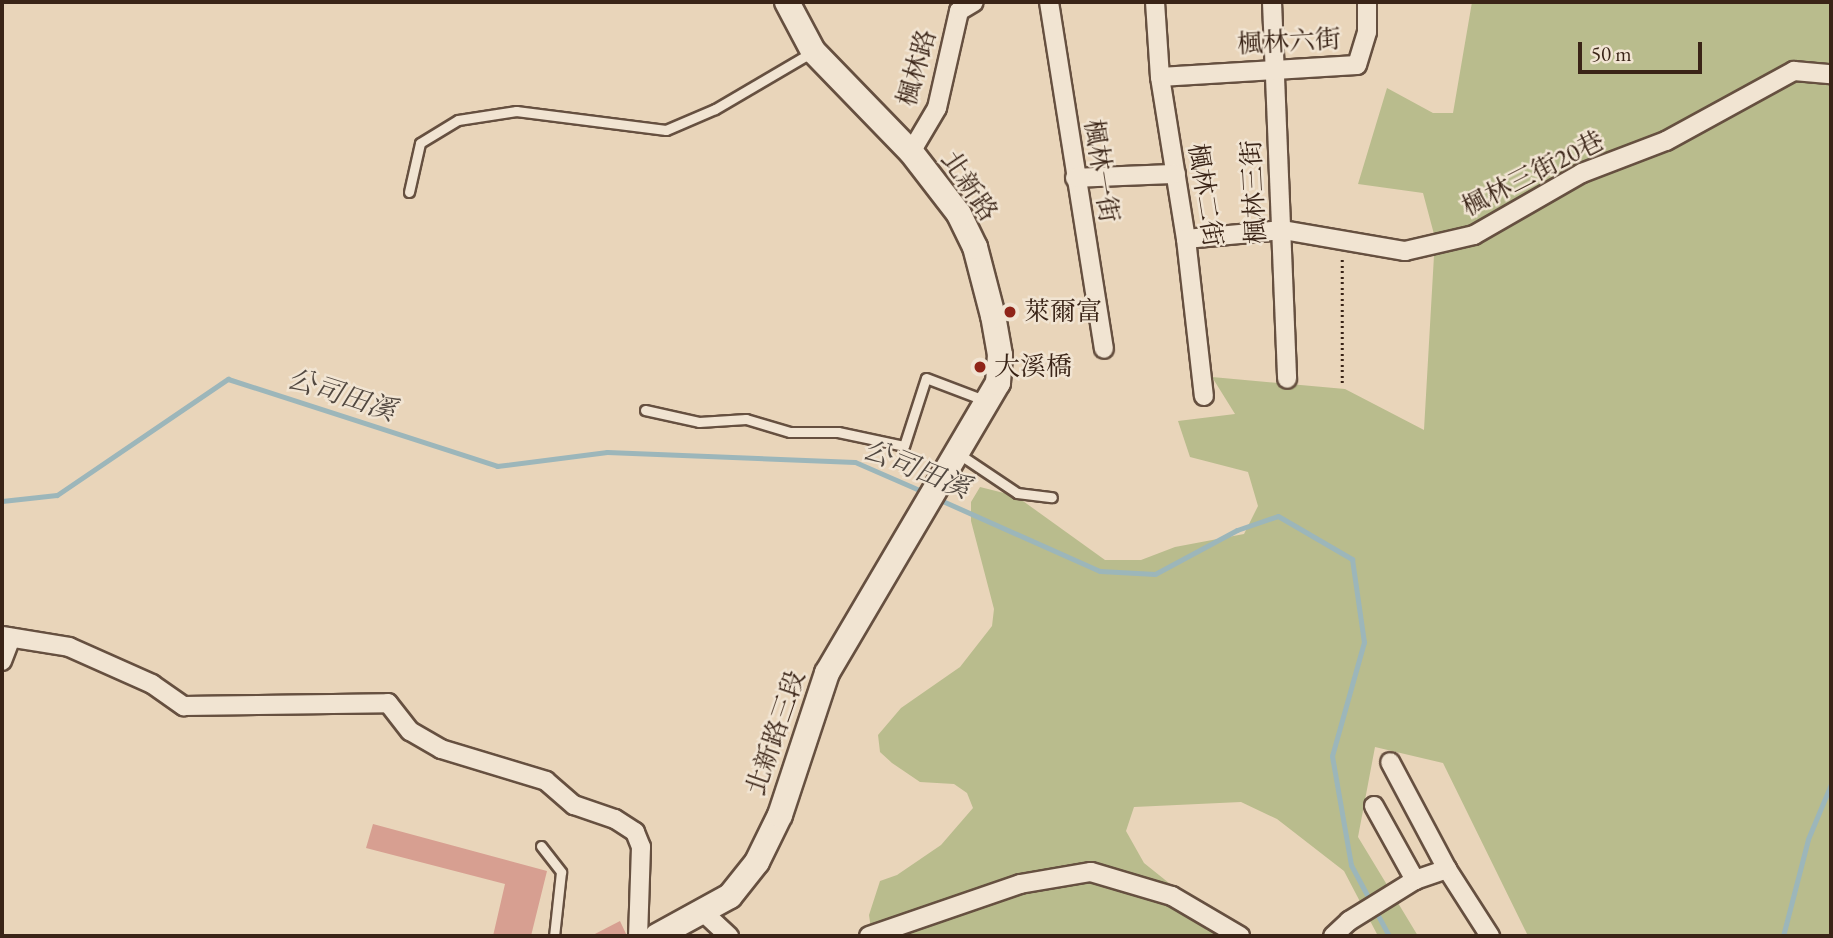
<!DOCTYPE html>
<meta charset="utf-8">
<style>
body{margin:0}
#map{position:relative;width:1833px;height:938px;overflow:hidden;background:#e9d5ba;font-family:"EB Garamond","Noto Serif TC",serif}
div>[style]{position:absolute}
.green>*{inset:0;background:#b9bc8d}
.stream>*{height:5px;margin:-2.5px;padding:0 2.5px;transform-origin:2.5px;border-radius:2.5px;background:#9cb6ba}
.building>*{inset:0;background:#d79f91}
.path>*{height:2.5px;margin-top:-1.25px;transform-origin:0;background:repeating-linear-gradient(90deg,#3a2417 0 2px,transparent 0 5.5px)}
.roads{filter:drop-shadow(2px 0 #665040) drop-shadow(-2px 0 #665040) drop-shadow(0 2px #665040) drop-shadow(0 -2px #665040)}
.lane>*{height:9px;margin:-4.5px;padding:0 4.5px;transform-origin:4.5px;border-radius:4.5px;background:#f1e4d2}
.street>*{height:18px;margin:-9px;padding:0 9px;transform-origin:9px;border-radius:9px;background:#f1e4d2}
.secondary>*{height:24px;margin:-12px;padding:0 12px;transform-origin:12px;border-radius:12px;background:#f1e4d2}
.dots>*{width:19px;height:19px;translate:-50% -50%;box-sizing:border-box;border:4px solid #f1e4d2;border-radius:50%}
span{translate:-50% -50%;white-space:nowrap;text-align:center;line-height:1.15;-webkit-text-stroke:5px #f1e4d2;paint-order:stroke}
.street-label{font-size:26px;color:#3a2417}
.poi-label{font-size:26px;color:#3a2417}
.left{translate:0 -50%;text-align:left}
.water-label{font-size:28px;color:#524840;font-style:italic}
.frame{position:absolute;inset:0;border:4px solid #3a2417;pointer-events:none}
.scale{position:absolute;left:1578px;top:42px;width:124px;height:32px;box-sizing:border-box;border:4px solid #3a2417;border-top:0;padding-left:9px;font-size:21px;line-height:24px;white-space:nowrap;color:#3a2417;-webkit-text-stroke:5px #f1e4d2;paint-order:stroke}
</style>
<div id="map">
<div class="green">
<div style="clip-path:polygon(1472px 2px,1831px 2px,1831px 936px,1528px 936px,1443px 763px,1375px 747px,1358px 837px,1418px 936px,1378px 936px,1344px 871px,1277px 819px,1241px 802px,1134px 807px,1126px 831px,1144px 863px,1235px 936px,872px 936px,869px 915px,880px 881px,897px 875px,941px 845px,973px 808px,967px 793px,954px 784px,920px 782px,892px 763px,880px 752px,878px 735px,901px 708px,960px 667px,992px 626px,994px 609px,971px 521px,971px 502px,980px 487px,1016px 496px,1105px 560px,1141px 560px,1175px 547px,1244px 534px,1258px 506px,1248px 472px,1190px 457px,1178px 421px,1235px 414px,1212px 377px,1345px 389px,1424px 430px,1435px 238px,1423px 193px,1358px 184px,1387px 88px,1433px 113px,1453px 113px)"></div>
</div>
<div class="stream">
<div style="left:938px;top:499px;width:177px;rotate:24deg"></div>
<div style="left:1100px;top:571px;width:55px;rotate:3.1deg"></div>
<div style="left:1155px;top:574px;width:93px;rotate:-28.2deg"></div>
<div style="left:1237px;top:530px;width:43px;rotate:-18.9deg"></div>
<div style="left:1278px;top:516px;width:86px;rotate:30.2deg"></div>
<div style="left:1352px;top:559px;width:84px;rotate:81.8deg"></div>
<div style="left:1364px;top:642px;width:118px;rotate:105.7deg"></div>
<div style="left:1332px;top:756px;width:111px;rotate:80.1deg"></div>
<div style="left:1351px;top:865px;width:81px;rotate:61.8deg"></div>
<div style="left:2px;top:501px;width:55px;rotate:-6.2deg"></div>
<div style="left:57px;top:495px;width:207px;rotate:-34.2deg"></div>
<div style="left:228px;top:379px;width:283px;rotate:17.9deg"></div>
<div style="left:497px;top:466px;width:111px;rotate:-7.3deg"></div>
<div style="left:607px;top:452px;width:248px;rotate:2.3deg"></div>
<div style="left:855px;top:462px;width:77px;rotate:23.6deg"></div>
<div style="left:1783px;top:936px;width:100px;rotate:-75.5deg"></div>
<div style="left:1808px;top:839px;width:60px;rotate:-67.3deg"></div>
</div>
<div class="building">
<div style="clip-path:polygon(373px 824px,547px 871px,531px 936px,493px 936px,505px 884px,366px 848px)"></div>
<div style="clip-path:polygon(620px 921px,627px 936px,591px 936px)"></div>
</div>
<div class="path">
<div style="left:1342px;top:383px;width:126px;rotate:-90deg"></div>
</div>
<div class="roads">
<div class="lane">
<div style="left:409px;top:192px;width:50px;rotate:-77.3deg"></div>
<div style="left:420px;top:143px;width:44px;rotate:-31.2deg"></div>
<div style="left:458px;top:120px;width:59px;rotate:-8.8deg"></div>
<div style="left:516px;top:111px;width:151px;rotate:7.2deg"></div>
<div style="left:666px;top:130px;width:53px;rotate:-23.2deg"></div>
<div style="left:715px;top:109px;width:113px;rotate:-30.4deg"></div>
<div style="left:645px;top:410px;width:55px;rotate:12.5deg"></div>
<div style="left:699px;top:422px;width:47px;rotate:-3.7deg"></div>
<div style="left:746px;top:419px;width:46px;rotate:16.5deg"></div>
<div style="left:790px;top:432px;width:48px"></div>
<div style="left:838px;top:432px;width:67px;rotate:12deg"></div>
<div style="left:904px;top:446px;width:71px;rotate:-72.1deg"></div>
<div style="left:926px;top:378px;width:62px;rotate:20.8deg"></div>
<div style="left:959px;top:454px;width:70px;rotate:33.9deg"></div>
<div style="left:1017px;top:493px;width:35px;rotate:7deg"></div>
<div style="left:541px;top:846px;width:33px;rotate:52deg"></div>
<div style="left:561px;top:872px;width:64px;rotate:96.2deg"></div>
</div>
<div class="street">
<div style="left:1049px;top:2px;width:351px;rotate:81deg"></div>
<div style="left:1155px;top:2px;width:75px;rotate:86.2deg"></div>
<div style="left:1160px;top:77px;width:164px;rotate:80.9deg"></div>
<div style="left:1186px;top:239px;width:158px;rotate:83.5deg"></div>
<div style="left:1272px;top:2px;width:377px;rotate:87.7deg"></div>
<div style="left:1160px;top:77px;width:197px;rotate:-3.5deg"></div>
<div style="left:1357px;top:65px;width:34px;rotate:-73deg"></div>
<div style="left:1367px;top:32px;width:30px;rotate:-90deg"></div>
<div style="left:911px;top:152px;width:51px;rotate:-59.4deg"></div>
<div style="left:937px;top:108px;width:99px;rotate:-77.2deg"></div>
<div style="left:959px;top:11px;width:17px;rotate:-31deg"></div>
<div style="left:1075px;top:178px;width:101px;rotate:-2.3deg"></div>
<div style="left:1186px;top:239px;width:97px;rotate:-5.3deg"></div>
<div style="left:1283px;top:230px;width:124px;rotate:9.8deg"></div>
<div style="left:1405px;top:251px;width:71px;rotate:-13.1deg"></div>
<div style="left:1474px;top:235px;width:125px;rotate:-29.9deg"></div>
<div style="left:1582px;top:173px;width:90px;rotate:-20.9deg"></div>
<div style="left:1666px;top:141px;width:146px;rotate:-28.7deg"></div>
<div style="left:1794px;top:71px;width:37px;rotate:5deg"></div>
<div style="left:2px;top:636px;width:68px;rotate:9.3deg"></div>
<div style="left:69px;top:647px;width:91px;rotate:24deg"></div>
<div style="left:152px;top:684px;width:39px;rotate:35deg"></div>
<div style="left:184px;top:706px;width:204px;rotate:-0.8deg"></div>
<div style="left:388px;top:703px;width:36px;rotate:52deg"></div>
<div style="left:410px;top:731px;width:36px;rotate:30deg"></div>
<div style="left:441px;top:749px;width:110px;rotate:16.9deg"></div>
<div style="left:546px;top:781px;width:37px;rotate:41deg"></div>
<div style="left:574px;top:805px;width:43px;rotate:18.9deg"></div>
<div style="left:615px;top:819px;width:24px;rotate:33deg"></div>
<div style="left:635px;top:832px;width:16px;rotate:68deg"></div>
<div style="left:641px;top:847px;width:89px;rotate:91.9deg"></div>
<div style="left:2px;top:661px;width:25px;rotate:-69deg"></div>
<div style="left:1374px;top:806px;width:85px;rotate:61deg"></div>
<div style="left:1447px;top:869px;width:80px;rotate:57.3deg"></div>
<div style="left:702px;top:911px;width:37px;rotate:43deg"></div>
<div style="left:869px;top:936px;width:160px;rotate:-19deg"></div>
<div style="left:1020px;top:884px;width:72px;rotate:-9.6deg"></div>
<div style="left:1091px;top:872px;width:84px;rotate:16.5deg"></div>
<div style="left:1172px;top:896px;width:79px;rotate:30.5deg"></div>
<div style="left:1333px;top:936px;width:22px;rotate:-43deg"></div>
<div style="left:1349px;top:921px;width:78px;rotate:-31.8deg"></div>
<div style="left:1415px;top:880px;width:34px;rotate:-19deg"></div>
<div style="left:1447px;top:869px;width:121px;rotate:-118deg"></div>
</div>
<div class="secondary">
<div style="left:657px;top:936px;width:83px;rotate:-28.7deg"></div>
<div style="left:730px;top:896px;width:43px;rotate:-51.5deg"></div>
<div style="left:757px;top:862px;width:52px;rotate:-63.9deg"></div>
<div style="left:780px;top:815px;width:150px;rotate:-71.7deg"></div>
<div style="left:827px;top:673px;width:337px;rotate:-59.5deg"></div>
<div style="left:998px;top:383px;width:28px;rotate:-86deg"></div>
<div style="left:1000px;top:355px;width:40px;rotate:-100deg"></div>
<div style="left:993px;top:316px;width:71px;rotate:-104.6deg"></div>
<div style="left:975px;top:247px;width:37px;rotate:-116deg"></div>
<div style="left:959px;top:214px;width:78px;rotate:-127.7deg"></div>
<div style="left:911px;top:152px;width:141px;rotate:-134.1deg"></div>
<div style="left:813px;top:51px;width:55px;rotate:-118deg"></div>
</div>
</div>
<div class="dots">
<div style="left:1010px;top:312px;background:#8f2418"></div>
<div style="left:980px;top:367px;background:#8f2418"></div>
</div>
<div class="street-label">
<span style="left:1289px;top:42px;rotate:-3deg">楓林六街</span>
<span style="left:917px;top:68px;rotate:-74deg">楓林路</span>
<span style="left:1101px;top:171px;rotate:81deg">楓林一街</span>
<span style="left:1533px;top:174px;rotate:-27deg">楓林三街20巷</span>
<span style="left:969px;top:186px;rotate:56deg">北新路</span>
<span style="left:1254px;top:192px;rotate:-93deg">楓林三街</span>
<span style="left:1205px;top:195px;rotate:81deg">楓林二街</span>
<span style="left:776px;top:733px;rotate:-71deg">北新路三段</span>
</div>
<div class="poi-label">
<span class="left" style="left:1024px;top:312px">萊爾富</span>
<span class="left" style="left:994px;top:367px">大溪橋</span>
</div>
<div class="water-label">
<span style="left:342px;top:394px;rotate:18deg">公司田溪</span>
<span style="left:917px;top:468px;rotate:22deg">公司田溪</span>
</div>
<div class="frame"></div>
<div class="scale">50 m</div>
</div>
